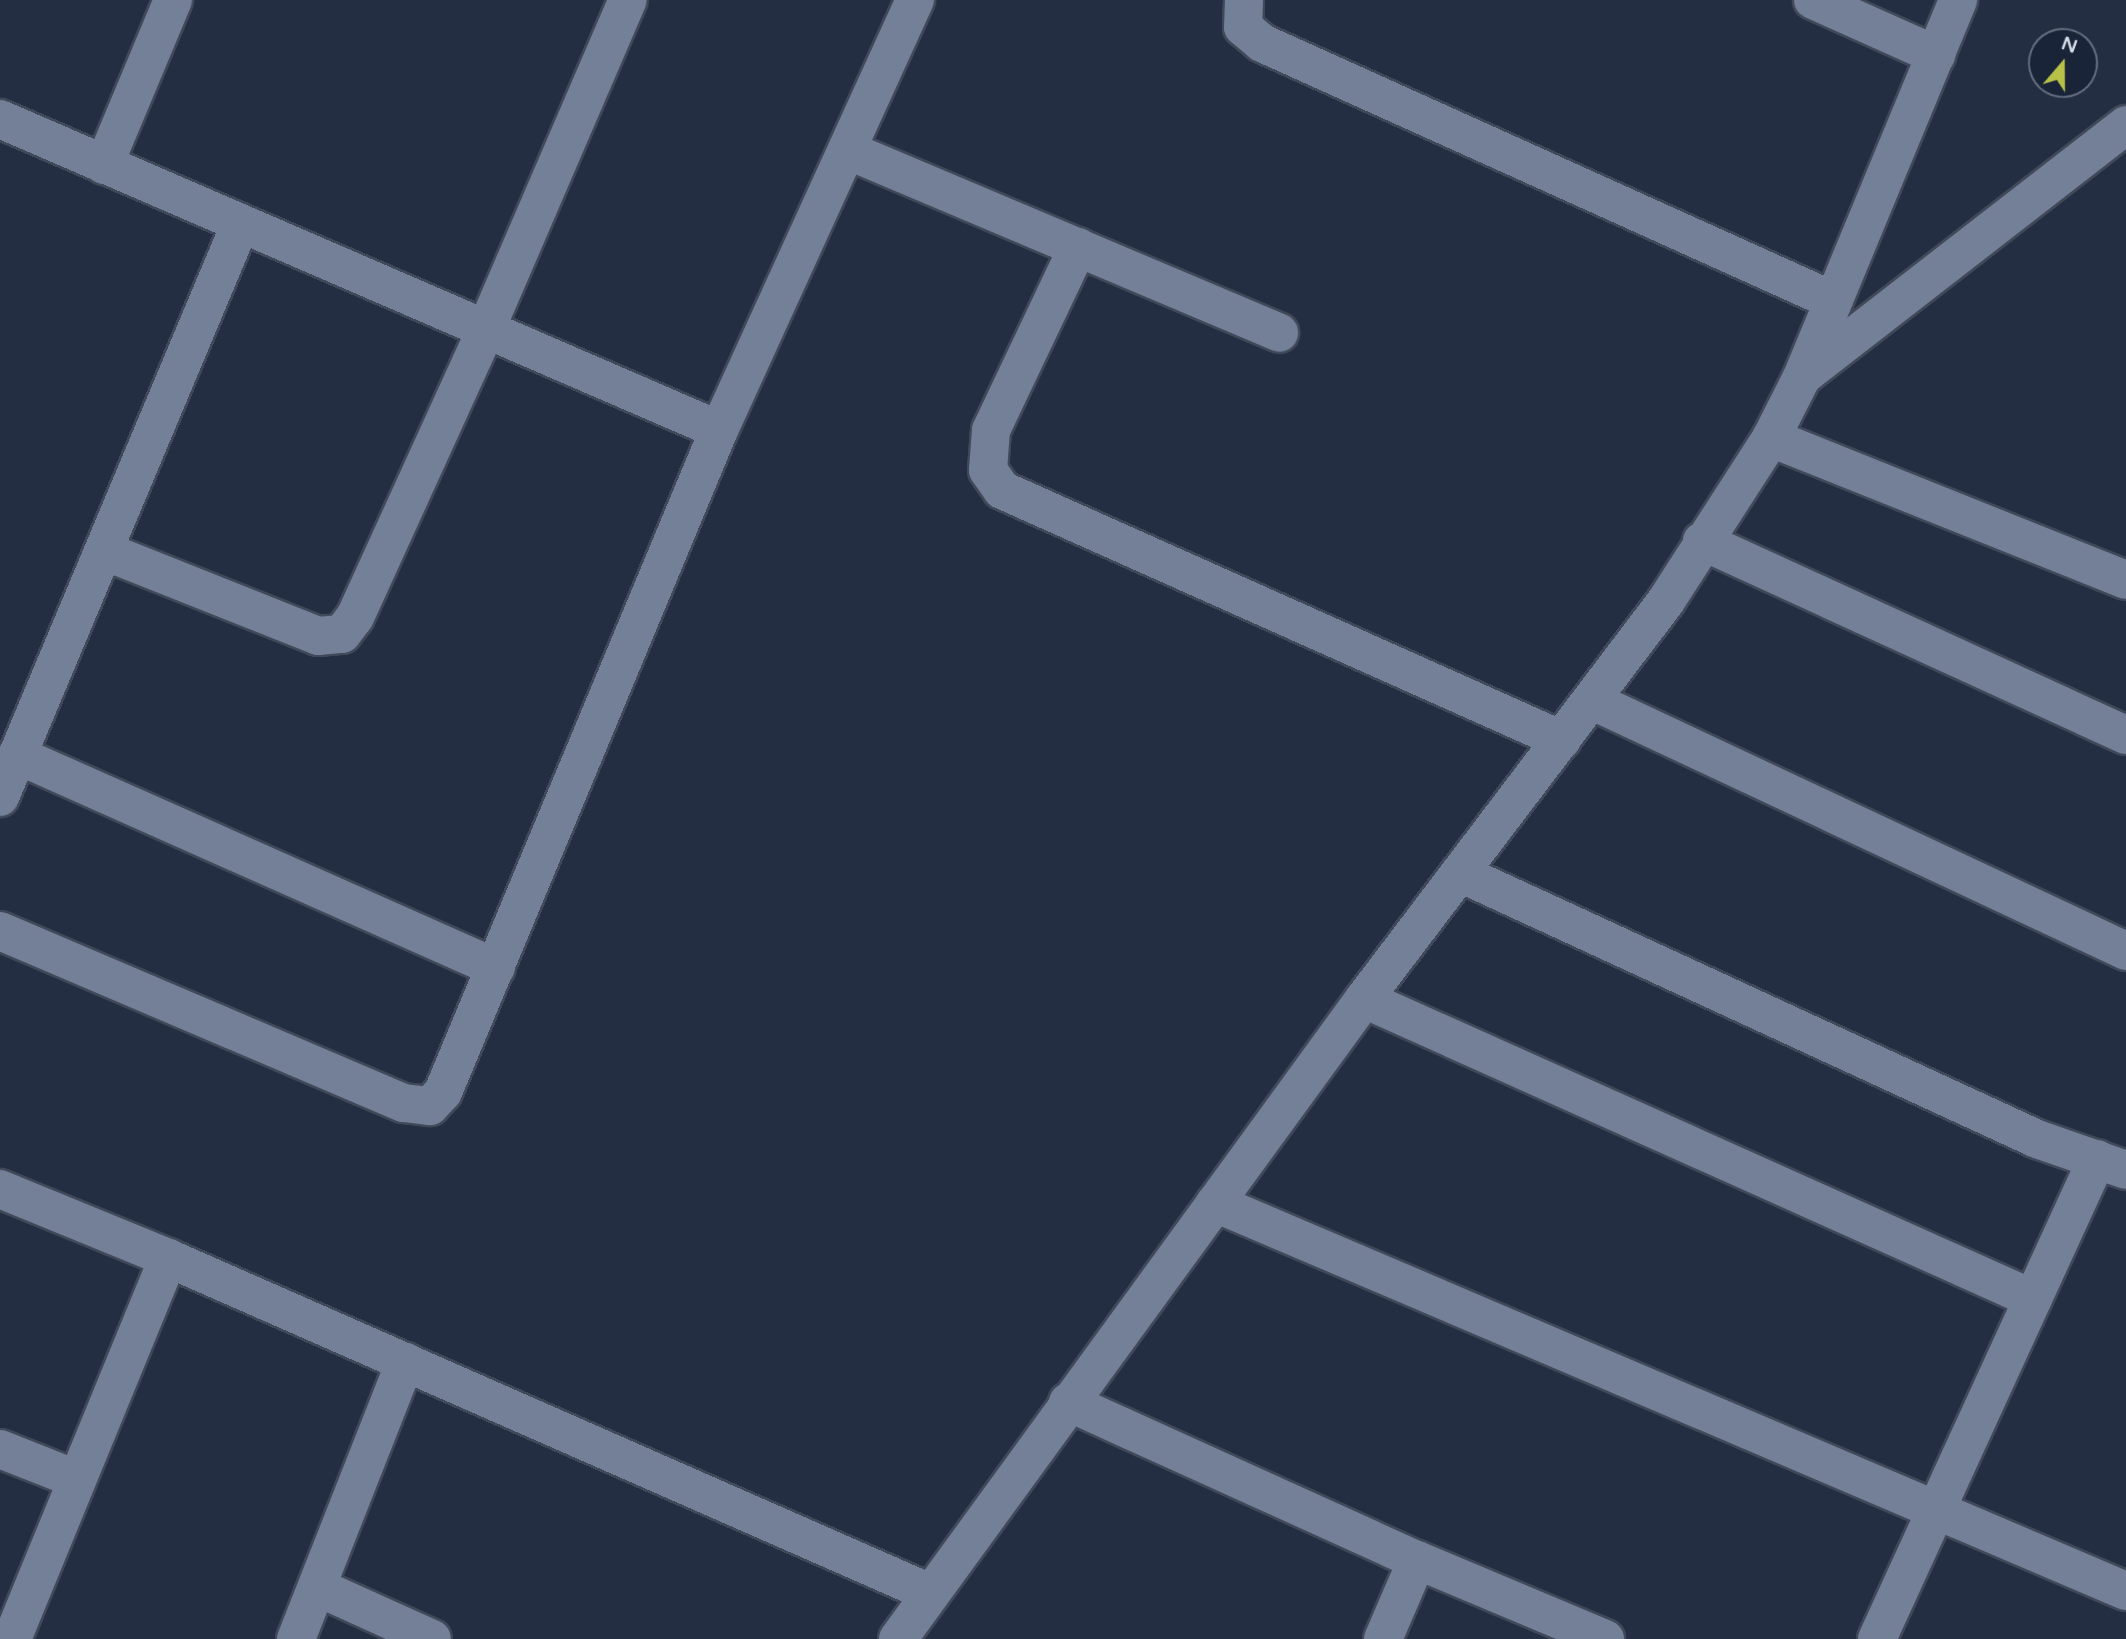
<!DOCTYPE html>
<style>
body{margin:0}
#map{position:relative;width:2126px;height:1639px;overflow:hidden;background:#242e42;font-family:"Varela Round",sans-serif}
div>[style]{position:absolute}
.roads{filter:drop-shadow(2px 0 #404959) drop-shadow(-2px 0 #404959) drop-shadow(0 2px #404959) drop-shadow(0 -2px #404959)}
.minor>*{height:38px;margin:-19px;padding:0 19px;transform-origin:19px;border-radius:19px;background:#748098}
span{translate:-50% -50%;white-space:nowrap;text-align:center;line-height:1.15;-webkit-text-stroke:7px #1a2438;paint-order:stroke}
.north{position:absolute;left:2028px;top:28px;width:70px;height:70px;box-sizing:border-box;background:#1a2438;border:2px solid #646c7e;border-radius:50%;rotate:20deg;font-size:19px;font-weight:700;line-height:28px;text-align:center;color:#d2d9e6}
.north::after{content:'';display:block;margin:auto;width:24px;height:32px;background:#b7c148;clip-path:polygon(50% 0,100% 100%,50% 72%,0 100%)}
</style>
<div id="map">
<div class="roads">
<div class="minor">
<div style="left:1244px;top:0;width:27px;rotate:92deg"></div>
<div style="left:1243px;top:27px;width:25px;rotate:40deg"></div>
<div style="left:1262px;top:43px;width:627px;rotate:24.28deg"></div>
<div style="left:1813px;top:0;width:135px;rotate:24.1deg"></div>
<div style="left:0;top:119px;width:783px;rotate:23.39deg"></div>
<div style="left:719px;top:430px;width:473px;rotate:-65.5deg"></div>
<div style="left:849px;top:151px;width:467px;rotate:22.9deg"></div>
<div style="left:104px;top:165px;width:179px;rotate:-67.3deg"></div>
<div style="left:1078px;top:247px;width:203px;rotate:115.4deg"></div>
<div style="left:991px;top:430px;width:40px;rotate:94.3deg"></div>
<div style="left:988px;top:470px;width:24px;rotate:55deg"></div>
<div style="left:1002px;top:490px;width:613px;rotate:24.06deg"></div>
<div style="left:1804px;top:375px;width:408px;rotate:-37.8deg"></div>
<div style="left:1771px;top:438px;width:382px;rotate:21.8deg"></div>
<div style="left:1702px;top:541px;width:466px;rotate:24.6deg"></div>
<div style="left:107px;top:552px;width:227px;rotate:21.7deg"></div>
<div style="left:318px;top:636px;width:24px;rotate:-5deg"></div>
<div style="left:342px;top:634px;width:21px;rotate:-53deg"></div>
<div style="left:355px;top:617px;width:316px;rotate:-65.5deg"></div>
<div style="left:486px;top:329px;width:358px;rotate:-66.7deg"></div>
<div style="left:1593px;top:701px;width:589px;rotate:25.13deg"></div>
<div style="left:17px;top:755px;width:524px;rotate:23.97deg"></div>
<div style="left:0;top:797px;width:620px;rotate:-67.24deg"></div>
<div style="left:1460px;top:873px;width:635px;rotate:24.75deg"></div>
<div style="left:2037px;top:1139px;width:94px;rotate:19.2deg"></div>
<div style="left:0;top:931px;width:439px;rotate:23.1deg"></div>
<div style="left:404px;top:1103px;width:26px;rotate:7deg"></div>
<div style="left:430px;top:1106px;width:19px;rotate:-47deg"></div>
<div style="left:443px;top:1092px;width:717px;rotate:-67.37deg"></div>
<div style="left:1364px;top:999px;width:733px;rotate:24.15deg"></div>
<div style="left:0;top:1189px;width:182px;rotate:22.3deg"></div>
<div style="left:168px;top:1258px;width:832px;rotate:23.73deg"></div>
<div style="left:1215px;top:1203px;width:990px;rotate:23.07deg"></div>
<div style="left:1068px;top:1402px;width:383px;rotate:24.4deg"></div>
<div style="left:1417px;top:1560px;width:204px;rotate:22.8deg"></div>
<div style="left:0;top:1449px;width:82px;rotate:21.5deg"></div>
<div style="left:317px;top:1587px;width:126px;rotate:24.3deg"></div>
<div style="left:12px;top:1639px;width:412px;rotate:-67.7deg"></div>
<div style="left:296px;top:1639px;width:298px;rotate:-68.5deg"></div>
<div style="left:898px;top:1639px;width:792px;rotate:-53.94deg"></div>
<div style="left:1364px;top:999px;width:500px;rotate:-52.8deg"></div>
<div style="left:1666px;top:601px;width:194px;rotate:-57.2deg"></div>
<div style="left:1771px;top:438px;width:68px;rotate:-63.1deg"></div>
<div style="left:1802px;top:377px;width:408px;rotate:-67.5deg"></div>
<div style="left:1383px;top:1639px;width:86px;rotate:-66.7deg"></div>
<div style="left:1877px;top:1639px;width:528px;rotate:-65.38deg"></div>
</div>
</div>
<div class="north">N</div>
</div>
